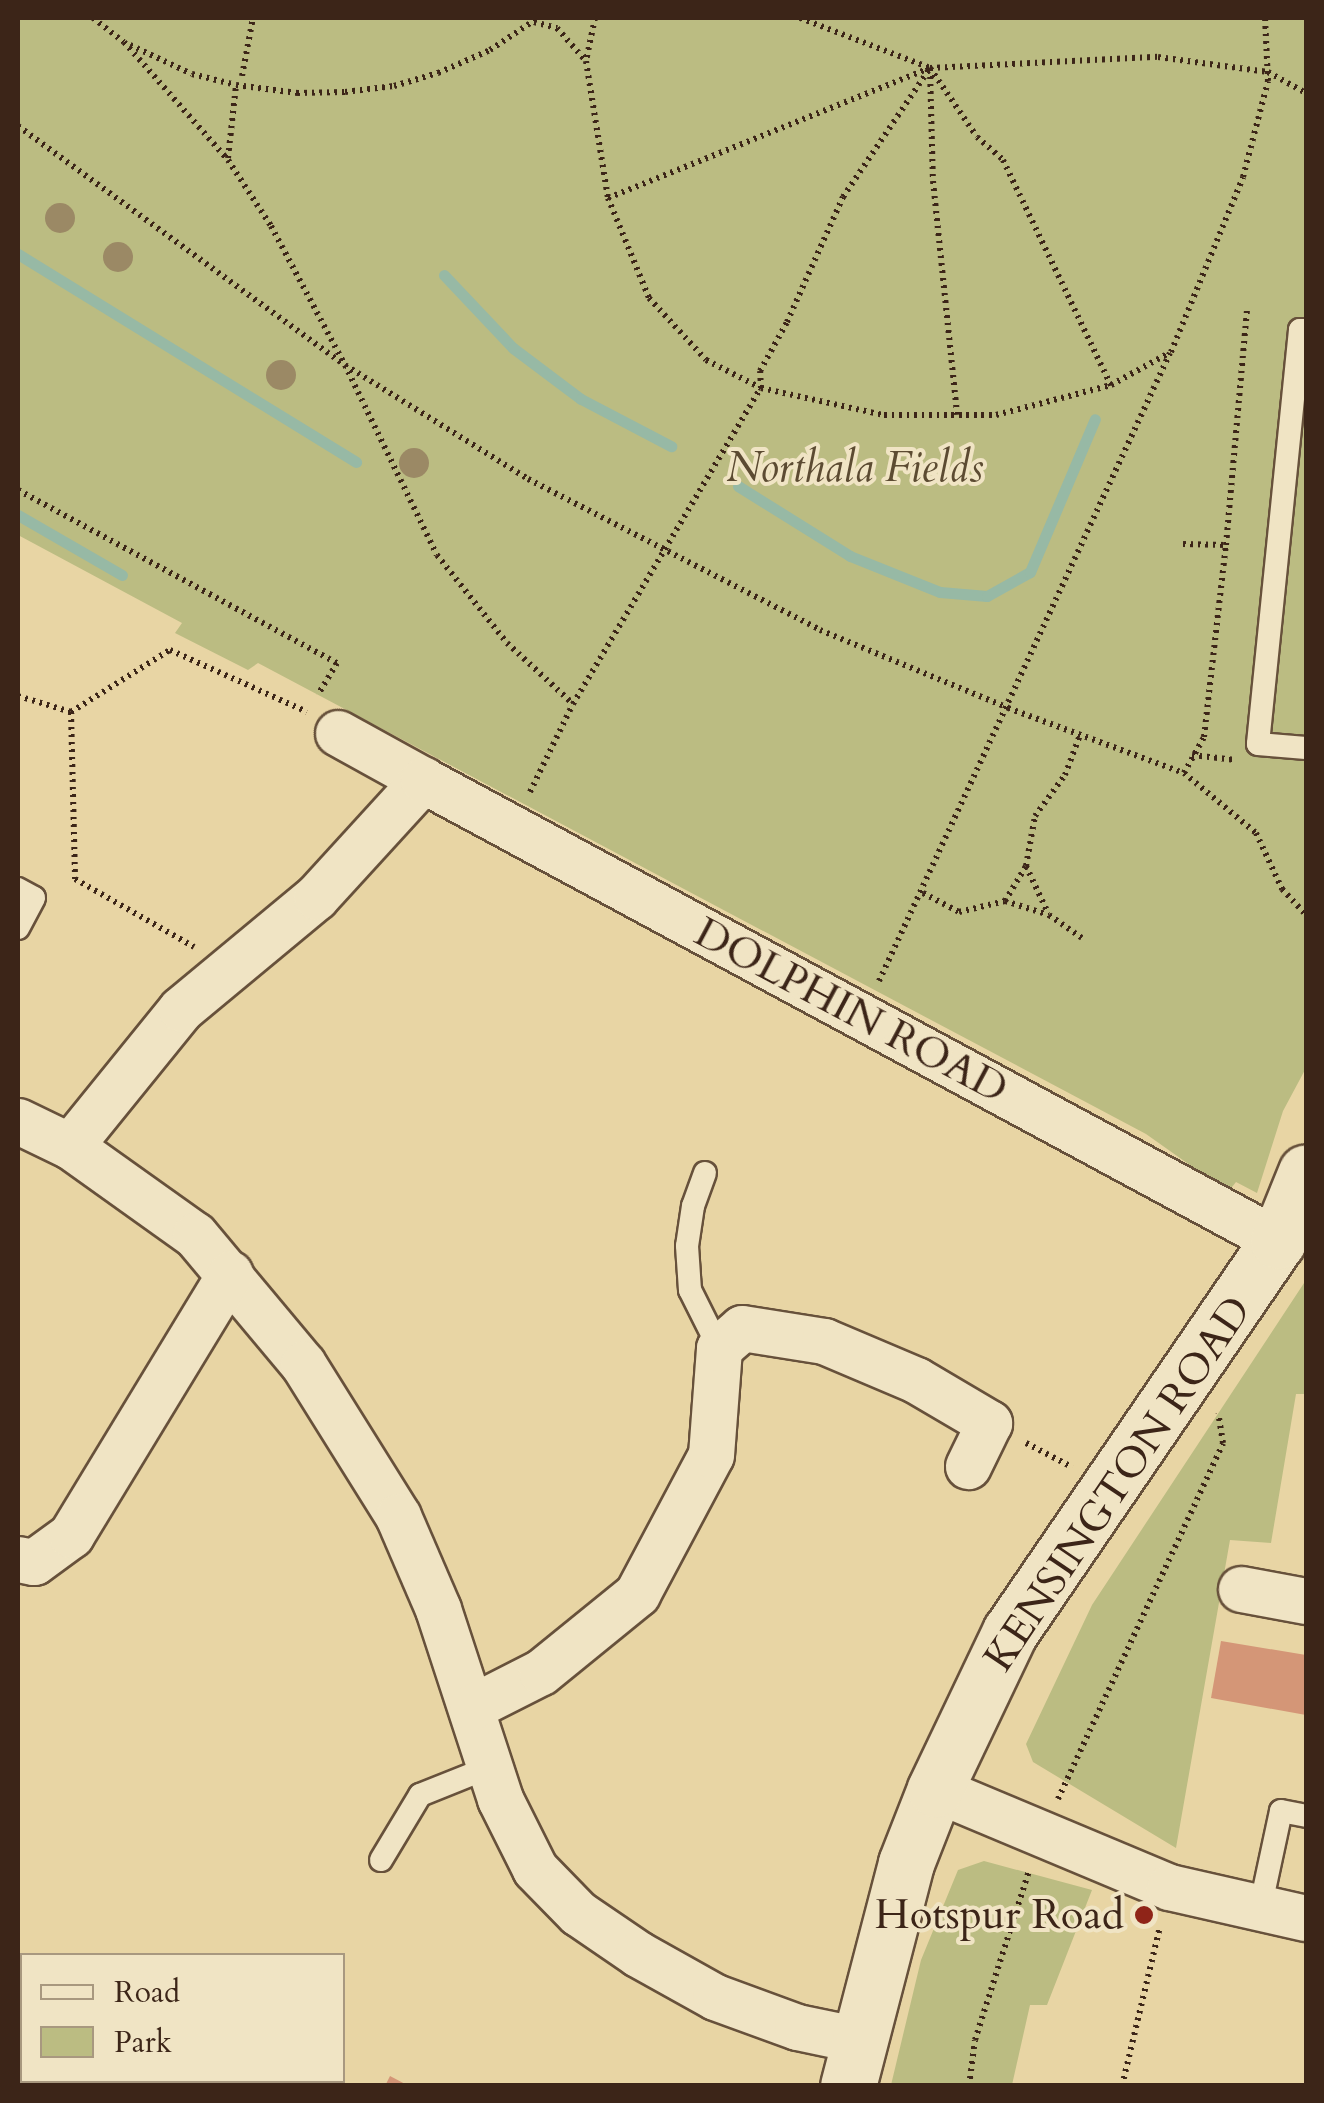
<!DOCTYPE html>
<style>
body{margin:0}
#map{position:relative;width:1324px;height:2103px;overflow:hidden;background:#e8d5a4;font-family:Cardo,serif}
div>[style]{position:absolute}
.green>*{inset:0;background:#bbbc82}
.stream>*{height:11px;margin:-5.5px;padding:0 5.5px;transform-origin:5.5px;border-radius:5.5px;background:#97b9a5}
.building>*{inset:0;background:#d49677}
.path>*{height:6px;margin-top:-3px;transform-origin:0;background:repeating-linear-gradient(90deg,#3c2518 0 2.5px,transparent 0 7.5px)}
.roads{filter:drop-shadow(2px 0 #67513b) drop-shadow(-2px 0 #67513b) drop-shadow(0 2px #67513b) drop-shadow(0 -2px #67513b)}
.lane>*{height:22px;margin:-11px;padding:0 11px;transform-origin:11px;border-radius:11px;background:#f0e4c4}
.street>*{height:45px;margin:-22.5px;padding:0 22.5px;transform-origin:22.5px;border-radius:22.5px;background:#f0e4c4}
.secondary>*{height:55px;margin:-27.5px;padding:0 27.5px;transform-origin:27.5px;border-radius:27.5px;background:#f0e4c4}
.trees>*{width:30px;height:30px;margin:-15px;border-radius:50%;background:#9b8965}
.dots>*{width:28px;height:28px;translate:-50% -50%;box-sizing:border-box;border:5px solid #f0e4c4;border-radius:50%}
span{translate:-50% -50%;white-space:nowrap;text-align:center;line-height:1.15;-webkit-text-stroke:8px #f0e4c4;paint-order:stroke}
.park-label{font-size:42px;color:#5c4b32;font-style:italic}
.street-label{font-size:42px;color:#3c2518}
.poi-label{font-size:42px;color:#3c2518}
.right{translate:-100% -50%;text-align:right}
.frame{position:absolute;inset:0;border:20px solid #3c2518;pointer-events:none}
.legend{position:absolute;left:20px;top:1953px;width:325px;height:130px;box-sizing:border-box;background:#f0e4c4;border:2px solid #a8987f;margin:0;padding:12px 18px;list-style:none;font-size:30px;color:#3c2518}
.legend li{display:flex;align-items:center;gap:20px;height:50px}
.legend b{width:50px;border:2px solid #a8987f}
</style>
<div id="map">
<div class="green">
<div style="clip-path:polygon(18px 18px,1306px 18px,1306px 1068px,1283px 1111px,1257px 1193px,1236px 1182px,1228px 1192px,1146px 1134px,258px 663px,248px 670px,175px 633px,182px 623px,18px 535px)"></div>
<div style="clip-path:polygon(1306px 1280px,1306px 1394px,1296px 1394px,1271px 1543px,1230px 1540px,1176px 1848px,1033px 1762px,1026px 1744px,1092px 1605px)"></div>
<div style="clip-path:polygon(984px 1861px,1092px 1890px,1047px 2005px,1030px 2005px,1012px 2085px,891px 2085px,921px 1960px,958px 1870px)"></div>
</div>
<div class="stream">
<div style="left:18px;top:254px;width:397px;rotate:31.6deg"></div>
<div style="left:444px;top:275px;width:100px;rotate:46.6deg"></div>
<div style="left:513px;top:348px;width:85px;rotate:36.9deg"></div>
<div style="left:581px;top:399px;width:102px;rotate:27.6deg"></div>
<div style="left:738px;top:486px;width:132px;rotate:32deg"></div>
<div style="left:850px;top:556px;width:97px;rotate:21.8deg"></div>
<div style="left:940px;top:592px;width:47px;rotate:4.9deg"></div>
<div style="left:987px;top:596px;width:49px;rotate:-29.2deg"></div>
<div style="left:1030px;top:572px;width:166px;rotate:-67deg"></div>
<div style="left:18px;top:515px;width:120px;rotate:30deg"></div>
</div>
<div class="building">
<div style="clip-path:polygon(1221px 1641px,1306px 1655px,1306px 1715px,1211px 1698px)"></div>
<div style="clip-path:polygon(22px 2025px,22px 2080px,53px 2080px,50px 2086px,18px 2086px,18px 2033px)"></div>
<div style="clip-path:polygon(390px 2076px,409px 2086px,385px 2086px)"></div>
<div style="clip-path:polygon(247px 2080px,312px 2080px,310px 2086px,259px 2086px)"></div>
</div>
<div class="path">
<div style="left:93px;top:18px;width:39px;rotate:38deg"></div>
<div style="left:124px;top:42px;width:157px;rotate:48.6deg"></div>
<div style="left:228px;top:160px;width:79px;rotate:56.9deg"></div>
<div style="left:271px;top:226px;width:157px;rotate:62deg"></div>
<div style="left:345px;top:365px;width:211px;rotate:64.2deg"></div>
<div style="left:437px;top:555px;width:112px;rotate:51.5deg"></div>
<div style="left:507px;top:643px;width:90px;rotate:42.7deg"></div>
<div style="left:595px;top:18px;width:44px;rotate:101.8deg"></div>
<div style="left:586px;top:61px;width:139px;rotate:80.9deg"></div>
<div style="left:608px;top:198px;width:108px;rotate:67.7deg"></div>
<div style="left:649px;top:298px;width:84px;rotate:47.4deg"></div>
<div style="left:706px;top:360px;width:62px;rotate:27deg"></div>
<div style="left:761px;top:388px;width:17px;rotate:-93deg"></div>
<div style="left:760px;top:371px;width:56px;rotate:-61.1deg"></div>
<div style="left:787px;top:322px;width:137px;rotate:-65.9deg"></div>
<div style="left:843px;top:197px;width:156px;rotate:-56deg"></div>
<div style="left:800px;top:18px;width:139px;rotate:21deg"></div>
<div style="left:930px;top:68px;width:83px;rotate:55.7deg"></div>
<div style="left:977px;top:137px;width:35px;rotate:41deg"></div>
<div style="left:1003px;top:160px;width:250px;rotate:64.4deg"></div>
<div style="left:534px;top:22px;width:24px;rotate:15deg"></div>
<div style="left:557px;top:28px;width:43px;rotate:48.8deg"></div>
<div style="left:130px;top:45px;width:68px;rotate:25.1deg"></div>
<div style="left:192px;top:74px;width:45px;rotate:14deg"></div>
<div style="left:236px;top:85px;width:62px;rotate:7.5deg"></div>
<div style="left:297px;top:93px;width:48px;rotate:-1.2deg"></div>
<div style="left:345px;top:92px;width:49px;rotate:-7deg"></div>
<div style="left:394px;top:86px;width:46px;rotate:-16.5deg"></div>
<div style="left:438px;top:73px;width:57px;rotate:-23.9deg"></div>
<div style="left:490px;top:50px;width:58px;rotate:-33.7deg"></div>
<div style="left:930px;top:69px;width:112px;rotate:88.5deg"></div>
<div style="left:933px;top:181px;width:235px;rotate:84.1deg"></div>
<div style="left:242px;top:76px;width:59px;rotate:-79.3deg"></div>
<div style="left:18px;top:126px;width:405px;rotate:36.2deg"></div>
<div style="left:345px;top:365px;width:216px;rotate:31.9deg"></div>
<div style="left:528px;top:479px;width:329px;rotate:27.3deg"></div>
<div style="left:820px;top:630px;width:204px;rotate:22.5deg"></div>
<div style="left:1008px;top:708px;width:188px;rotate:20.3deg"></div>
<div style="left:1184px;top:773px;width:94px;rotate:39.8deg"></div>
<div style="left:1256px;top:833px;width:62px;rotate:65.1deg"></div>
<div style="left:1282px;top:889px;width:35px;rotate:47deg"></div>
<div style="left:228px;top:158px;width:73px;rotate:-83.7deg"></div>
<div style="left:608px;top:198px;width:347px;rotate:-22deg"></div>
<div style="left:930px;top:68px;width:228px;rotate:-2.8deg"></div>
<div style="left:1158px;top:57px;width:111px;rotate:7.8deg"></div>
<div style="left:1268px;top:72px;width:43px;rotate:28.9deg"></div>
<div style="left:18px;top:490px;width:363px;rotate:28.5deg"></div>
<div style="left:337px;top:663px;width:37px;rotate:121deg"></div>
<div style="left:1183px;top:544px;width:43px;rotate:1.3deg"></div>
<div style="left:1226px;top:545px;width:237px;rotate:-84.9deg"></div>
<div style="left:18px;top:696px;width:55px;rotate:16.8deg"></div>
<div style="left:71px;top:712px;width:117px;rotate:-32.1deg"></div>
<div style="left:170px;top:650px;width:150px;rotate:24.3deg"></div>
<div style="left:71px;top:712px;width:167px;rotate:88.6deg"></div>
<div style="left:75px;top:879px;width:137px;rotate:29.7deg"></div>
<div style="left:1192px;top:755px;width:44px;rotate:6.5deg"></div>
<div style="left:1184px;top:773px;width:41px;rotate:-60.9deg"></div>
<div style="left:1204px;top:737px;width:193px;rotate:-83.5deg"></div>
<div style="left:530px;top:792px;width:98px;rotate:-64deg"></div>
<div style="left:573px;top:704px;width:368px;rotate:-59.3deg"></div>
<div style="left:761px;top:388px;width:126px;rotate:12.4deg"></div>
<div style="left:884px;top:415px;width:112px"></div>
<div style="left:996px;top:415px;width:119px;rotate:-14.6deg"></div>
<div style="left:1111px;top:385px;width:68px;rotate:-28.8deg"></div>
<div style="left:1171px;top:352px;width:189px;rotate:-67.6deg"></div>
<div style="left:1243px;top:177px;width:99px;rotate:-75.4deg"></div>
<div style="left:1268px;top:81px;width:63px;rotate:-92.7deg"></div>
<div style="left:1026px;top:866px;width:52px;rotate:64.9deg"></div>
<div style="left:923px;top:893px;width:41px;rotate:27.8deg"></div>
<div style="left:959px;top:912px;width:47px;rotate:-13.4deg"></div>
<div style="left:1005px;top:901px;width:41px;rotate:-59deg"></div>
<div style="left:1026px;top:866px;width:51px;rotate:-79.8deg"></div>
<div style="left:1035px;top:816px;width:51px;rotate:-53.8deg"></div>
<div style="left:1065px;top:775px;width:43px;rotate:-69.4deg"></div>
<div style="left:1005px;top:901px;width:46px;rotate:17.7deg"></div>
<div style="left:1049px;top:915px;width:40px;rotate:34.9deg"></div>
<div style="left:879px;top:981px;width:692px;rotate:-65.14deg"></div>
<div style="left:1026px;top:1443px;width:52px;rotate:27.6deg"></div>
<div style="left:1058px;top:1799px;width:392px;rotate:-65.1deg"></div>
<div style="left:1223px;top:1443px;width:30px;rotate:-99deg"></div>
<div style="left:969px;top:2086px;width:46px;rotate:-82.6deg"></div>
<div style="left:975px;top:2040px;width:177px;rotate:-72.3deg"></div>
<div style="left:1122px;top:2086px;width:164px;rotate:-76.6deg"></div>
</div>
<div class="roads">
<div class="lane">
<div style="left:1306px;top:330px;width:6px;rotate:180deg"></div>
<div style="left:1300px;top:330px;width:416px;rotate:95.8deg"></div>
<div style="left:1258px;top:744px;width:48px;rotate:4.8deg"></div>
<div style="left:18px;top:889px;width:18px;rotate:29deg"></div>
<div style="left:34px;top:898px;width:34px;rotate:118deg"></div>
<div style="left:705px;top:1173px;width:35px;rotate:110deg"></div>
<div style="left:693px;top:1206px;width:40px;rotate:98.5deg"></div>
<div style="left:687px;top:1246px;width:44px;rotate:86.1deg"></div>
<div style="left:690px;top:1290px;width:65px;rotate:63.4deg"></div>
<div style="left:381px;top:1860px;width:76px;rotate:-59deg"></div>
<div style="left:420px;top:1795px;width:75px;rotate:-21.8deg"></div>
<div style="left:1260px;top:1909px;width:100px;rotate:-77.9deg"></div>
<div style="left:1281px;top:1811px;width:25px;rotate:11deg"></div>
</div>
<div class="street">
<div style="left:338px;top:733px;width:97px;rotate:28.9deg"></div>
<div style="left:18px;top:1121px;width:58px;rotate:25.7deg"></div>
<div style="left:70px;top:1146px;width:153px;rotate:35.5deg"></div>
<div style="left:195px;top:1235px;width:168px;rotate:50.1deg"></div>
<div style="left:303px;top:1364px;width:179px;rotate:58deg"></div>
<div style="left:398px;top:1516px;width:101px;rotate:66.7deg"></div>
<div style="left:438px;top:1609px;width:200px;rotate:71.9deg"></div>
<div style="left:500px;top:1799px;width:78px;rotate:63.4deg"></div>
<div style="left:535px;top:1869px;width:62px;rotate:45.7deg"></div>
<div style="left:578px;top:1913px;width:73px;rotate:34.3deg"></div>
<div style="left:638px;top:1954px;width:88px;rotate:29.2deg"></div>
<div style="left:715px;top:1997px;width:87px;rotate:20.1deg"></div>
<div style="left:797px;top:2027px;width:63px;rotate:11.8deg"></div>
<div style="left:70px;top:1146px;width:176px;rotate:-51deg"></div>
<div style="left:181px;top:1009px;width:175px;rotate:-39.7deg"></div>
<div style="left:316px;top:897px;width:159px;rotate:-47.6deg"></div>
<div style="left:423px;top:780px;width:971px;rotate:28.33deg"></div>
<div style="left:18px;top:1559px;width:16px;rotate:11deg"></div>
<div style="left:34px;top:1562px;width:46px;rotate:-36.1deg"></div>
<div style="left:71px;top:1535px;width:306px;rotate:-58.7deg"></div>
<div style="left:1241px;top:1589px;width:66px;rotate:10.5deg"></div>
<div style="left:472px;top:1707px;width:77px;rotate:-26.9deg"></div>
<div style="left:541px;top:1672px;width:124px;rotate:-39.1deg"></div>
<div style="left:637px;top:1594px;width:157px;rotate:-62deg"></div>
<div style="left:711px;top:1455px;width:107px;rotate:-85.7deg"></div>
<div style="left:719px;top:1348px;width:30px;rotate:-41deg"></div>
<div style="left:742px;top:1328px;width:83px;rotate:9deg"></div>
<div style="left:824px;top:1341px;width:100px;rotate:23deg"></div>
<div style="left:916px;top:1380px;width:85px;rotate:30.5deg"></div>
<div style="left:989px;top:1423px;width:48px;rotate:116deg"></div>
<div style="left:935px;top:1789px;width:254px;rotate:22.7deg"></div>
<div style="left:1169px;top:1887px;width:140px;rotate:12.8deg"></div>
</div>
<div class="secondary">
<div style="left:848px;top:2086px;width:230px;rotate:-75.4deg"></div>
<div style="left:906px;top:1863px;width:79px;rotate:-68.6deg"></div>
<div style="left:935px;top:1789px;width:174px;rotate:-64.5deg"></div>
<div style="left:1010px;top:1632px;width:474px;rotate:-55.6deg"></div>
<div style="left:1278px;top:1241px;width:74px;rotate:-67.9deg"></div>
</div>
</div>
<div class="trees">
<div style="left:60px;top:218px"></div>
<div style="left:118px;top:257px"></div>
<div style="left:281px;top:375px"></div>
<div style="left:414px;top:463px"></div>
</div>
<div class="dots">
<div style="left:1144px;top:1915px;background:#8f2418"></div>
</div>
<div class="park-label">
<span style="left:855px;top:468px">Northala Fields</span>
</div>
<div class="street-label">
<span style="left:851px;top:1011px;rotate:28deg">DOLPHIN ROAD</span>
<span style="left:1118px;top:1484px;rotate:-56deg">KENSINGTON ROAD</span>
</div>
<div class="poi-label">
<span class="right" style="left:1124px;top:1915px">Hotspur Road</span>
</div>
<div class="frame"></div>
<ul class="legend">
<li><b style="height:12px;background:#f0e4c4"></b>Road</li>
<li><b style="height:28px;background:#bbbc82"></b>Park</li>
</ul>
</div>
